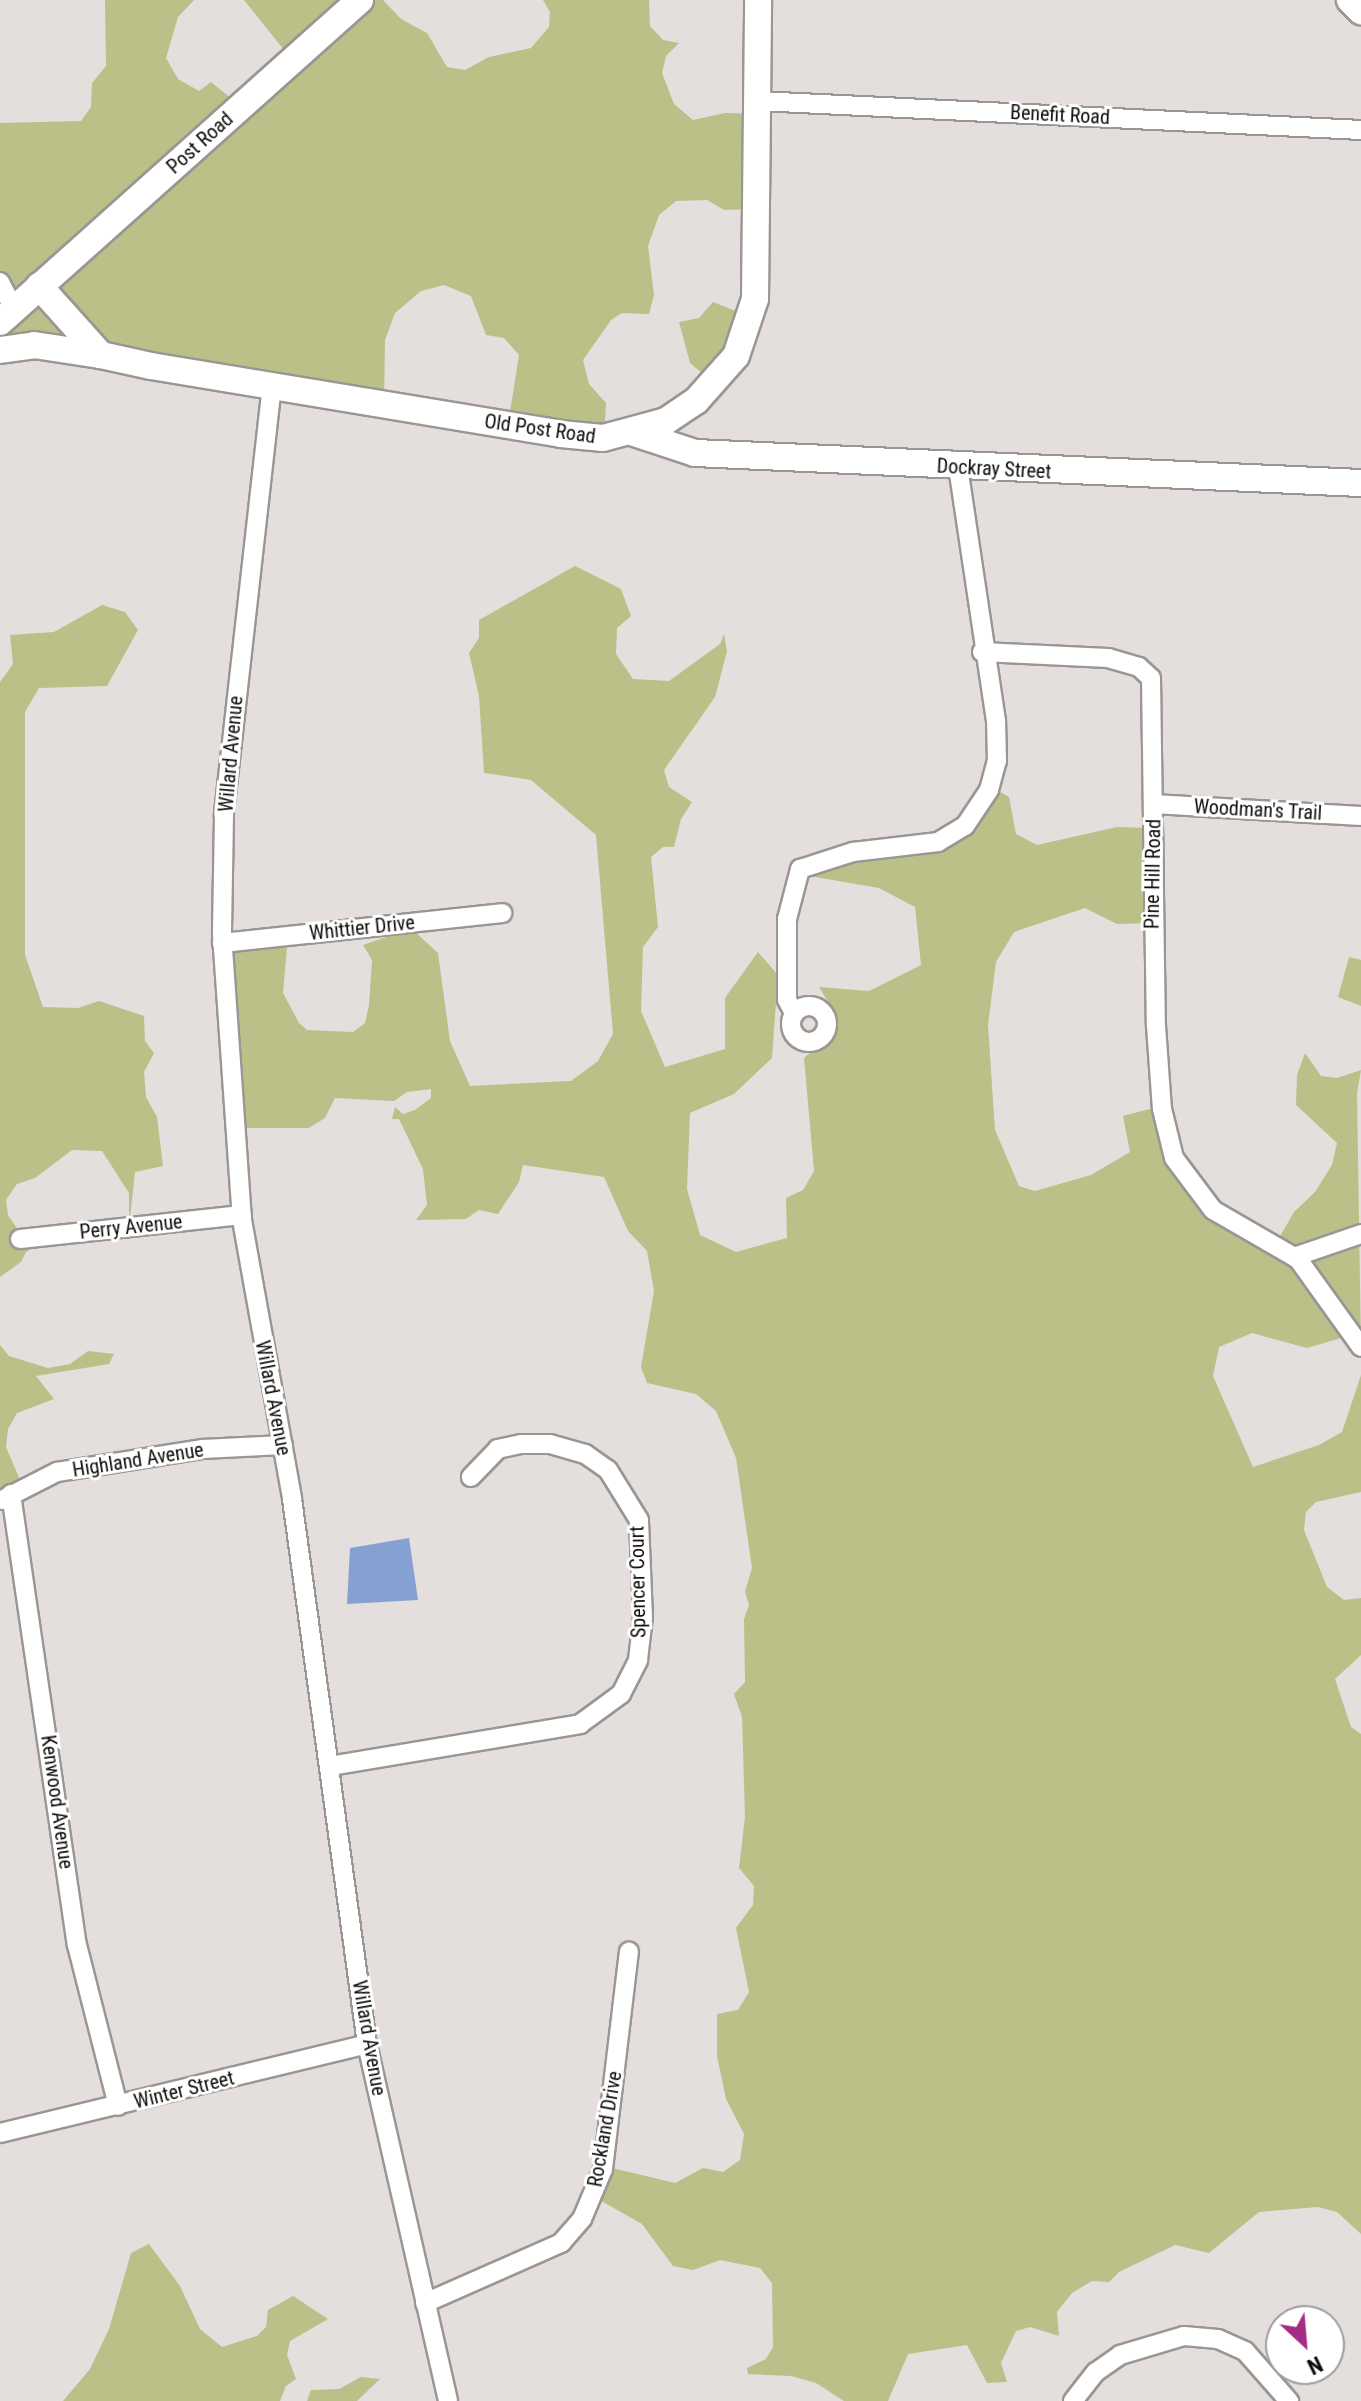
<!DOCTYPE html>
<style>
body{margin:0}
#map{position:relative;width:1361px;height:2401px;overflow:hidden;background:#e4dfdc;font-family:"Roboto Condensed",sans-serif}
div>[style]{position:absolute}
.green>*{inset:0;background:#bac088}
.water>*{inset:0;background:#85a1d1}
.roads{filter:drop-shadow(2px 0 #9a9692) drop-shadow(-2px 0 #9a9692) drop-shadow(0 2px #9a9692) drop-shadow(0 -2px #9a9692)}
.street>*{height:18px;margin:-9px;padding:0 9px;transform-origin:9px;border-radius:9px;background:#fff}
.street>.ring{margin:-9px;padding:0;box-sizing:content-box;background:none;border:18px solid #fff;border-radius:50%}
.secondary>*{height:26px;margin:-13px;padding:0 13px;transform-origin:13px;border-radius:13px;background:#fff}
span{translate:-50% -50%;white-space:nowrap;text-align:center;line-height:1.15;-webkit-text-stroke:6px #fff;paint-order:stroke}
.street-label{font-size:20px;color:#0d0c0b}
.north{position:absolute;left:1265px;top:2305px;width:80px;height:80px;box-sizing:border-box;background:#fff;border:2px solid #9e9e9d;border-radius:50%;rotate:154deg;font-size:22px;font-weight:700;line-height:32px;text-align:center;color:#0d0c0b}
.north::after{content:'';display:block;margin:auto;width:28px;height:36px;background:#a42d86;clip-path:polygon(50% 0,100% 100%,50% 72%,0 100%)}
</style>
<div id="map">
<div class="green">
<div style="clip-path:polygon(105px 0,194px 0,178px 17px,166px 58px,178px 79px,199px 91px,211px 82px,242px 107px,292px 60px,244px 0,383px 0,401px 19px,427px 33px,447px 67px,465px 70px,489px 57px,531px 48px,549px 27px,550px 12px,543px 0,649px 0,650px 26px,663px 40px,679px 43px,666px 56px,662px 73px,674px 104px,693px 120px,725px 113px,759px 114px,756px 209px,724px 210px,707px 200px,676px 201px,659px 215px,648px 246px,654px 295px,649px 314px,622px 313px,611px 320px,583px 360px,589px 384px,606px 403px,604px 439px,508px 425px,519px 355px,504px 338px,486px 335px,471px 296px,444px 285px,421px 291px,395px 313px,385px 340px,384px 406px,37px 347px,0 354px,0 327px,14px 310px,0 281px,0 123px,81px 121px,91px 107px,92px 83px,106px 66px)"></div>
<div style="clip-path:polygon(713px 302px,751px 317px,715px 384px,690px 363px,679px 322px,699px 318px)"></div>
<div style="clip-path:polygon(575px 566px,621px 589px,631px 616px,617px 628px,616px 654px,633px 679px,669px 681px,720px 644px,724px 634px,727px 651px,715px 697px,664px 770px,669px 787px,692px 802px,681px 819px,674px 847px,663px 847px,651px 857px,658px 927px,643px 947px,641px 1011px,665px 1067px,725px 1049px,725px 998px,758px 952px,778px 975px,772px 1058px,734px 1094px,690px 1113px,687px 1189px,700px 1235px,736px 1252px,787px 1238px,786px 1198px,803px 1190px,814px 1171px,804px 1058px,836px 1030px,836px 1015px,819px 987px,869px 991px,921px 965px,915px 907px,879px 888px,798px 874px,816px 863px,939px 845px,993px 788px,1009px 797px,1016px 834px,1037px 845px,1117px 827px,1149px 828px,1153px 923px,1117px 924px,1085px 908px,1014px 932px,996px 962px,988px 1025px,995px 1130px,1019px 1186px,1035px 1191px,1091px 1175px,1130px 1152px,1123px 1116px,1161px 1106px,1188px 1182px,1274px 1247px,1294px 1212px,1315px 1192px,1332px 1165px,1337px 1143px,1296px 1105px,1297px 1075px,1305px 1053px,1321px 1076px,1337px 1078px,1361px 1070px,1357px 1093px,1361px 1347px,1351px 1335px,1307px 1348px,1252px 1333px,1219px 1347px,1213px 1376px,1253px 1467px,1319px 1445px,1342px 1432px,1361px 1375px,1361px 1492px,1316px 1502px,1306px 1512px,1304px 1530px,1327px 1587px,1344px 1600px,1361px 1598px,1361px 1655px,1335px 1679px,1351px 1727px,1361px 1734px,1361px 2234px,1337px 2212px,1318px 2207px,1259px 2212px,1209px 2253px,1175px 2245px,1119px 2272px,1109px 2282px,1092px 2281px,1072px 2293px,1057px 2312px,1059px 2336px,1030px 2327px,1016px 2331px,1001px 2363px,1007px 2382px,987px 2383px,967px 2345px,908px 2354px,888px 2401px,844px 2401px,816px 2383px,791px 2376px,748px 2374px,747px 2368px,766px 2359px,773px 2347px,772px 2283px,760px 2268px,720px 2260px,693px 2270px,673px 2266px,642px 2224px,596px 2198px,608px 2167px,675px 2183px,703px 2168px,723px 2172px,740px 2160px,744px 2134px,726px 2099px,717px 2056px,717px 2014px,738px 2010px,749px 1992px,736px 1928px,753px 1905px,754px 1886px,739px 1868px,745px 1817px,742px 1717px,734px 1694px,745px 1682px,744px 1619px,749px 1605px,745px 1592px,752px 1568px,736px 1458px,716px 1411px,696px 1394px,647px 1383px,641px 1367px,654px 1291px,647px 1251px,628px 1231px,604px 1177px,523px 1165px,519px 1182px,498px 1214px,479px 1210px,466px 1219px,416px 1220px,427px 1205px,423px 1169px,399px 1119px,392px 1119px,395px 1107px,403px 1114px,415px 1110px,431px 1098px,431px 1089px,407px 1092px,394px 1101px,335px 1098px,325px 1118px,309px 1128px,238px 1128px,226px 943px,287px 948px,283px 993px,299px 1023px,307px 1030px,353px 1032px,365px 1023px,369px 1005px,372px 960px,363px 945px,395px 934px,403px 921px,438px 953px,450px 1041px,470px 1086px,571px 1081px,598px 1061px,613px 1034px,596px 835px,531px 780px,484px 773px,479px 696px,469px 653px,479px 638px,479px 620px)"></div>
<div style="clip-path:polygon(102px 605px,125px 612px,138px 630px,107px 686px,39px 688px,25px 712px,25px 955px,43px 1007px,78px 1008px,99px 1001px,144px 1016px,145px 1041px,154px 1053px,144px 1072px,146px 1097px,157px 1117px,163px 1166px,135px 1172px,129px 1227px,129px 1193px,102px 1151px,72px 1150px,35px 1178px,17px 1184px,6px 1200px,8px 1215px,20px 1233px,36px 1227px,54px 1235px,26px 1252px,21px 1262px,0 1277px,0 682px,13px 664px,10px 635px,54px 632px)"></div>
<div style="clip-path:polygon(1349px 957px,1361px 960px,1361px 1006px,1338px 997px)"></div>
<div style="clip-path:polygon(0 1345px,9px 1356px,48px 1368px,70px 1364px,88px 1351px,114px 1354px,109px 1364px,36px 1376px,54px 1399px,17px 1413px,8px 1429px,6px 1447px,24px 1489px,0 1502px)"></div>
<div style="clip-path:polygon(149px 2244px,180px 2286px,200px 2329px,222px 2347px,257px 2336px,266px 2327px,268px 2310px,293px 2296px,328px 2319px,290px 2341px,287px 2355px,296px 2379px,286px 2386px,280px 2401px,63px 2401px,90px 2369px,109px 2329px,131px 2253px)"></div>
<div style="clip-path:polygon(361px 2377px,380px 2379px,357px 2401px,307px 2401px,311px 2390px,339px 2389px)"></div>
</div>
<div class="water">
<div style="clip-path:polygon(409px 1538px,418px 1600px,347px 1604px,350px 1548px)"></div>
</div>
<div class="roads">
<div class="street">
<div style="left:758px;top:101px;width:604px;rotate:2.75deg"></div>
<div style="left:0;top:282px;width:28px;rotate:63deg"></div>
<div style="left:272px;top:385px;width:434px;rotate:96.4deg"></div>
<div style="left:224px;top:816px;width:118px;rotate:91deg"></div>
<div style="left:222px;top:934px;width:287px;rotate:86deg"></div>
<div style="left:242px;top:1220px;width:283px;rotate:79.8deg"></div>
<div style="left:292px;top:1499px;width:550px;rotate:82.16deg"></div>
<div style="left:367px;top:2044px;width:366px;rotate:77.2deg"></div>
<div style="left:982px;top:652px;width:126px;rotate:2.7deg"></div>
<div style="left:1108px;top:658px;width:32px;rotate:16deg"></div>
<div style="left:1139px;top:667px;width:16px;rotate:43deg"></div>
<div style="left:1151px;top:678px;width:348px;rotate:89.2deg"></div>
<div style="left:1156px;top:1026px;width:83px;rotate:85.9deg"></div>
<div style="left:1162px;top:1109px;width:50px;rotate:76.2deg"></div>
<div style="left:1174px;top:1158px;width:65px;rotate:53.1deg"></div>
<div style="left:1213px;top:1210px;width:98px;rotate:30deg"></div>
<div style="left:1298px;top:1259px;width:108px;rotate:54.4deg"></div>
<div style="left:1154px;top:804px;width:207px;rotate:3.3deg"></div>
<div style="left:222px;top:943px;width:282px;rotate:-6.1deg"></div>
<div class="ring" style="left:791px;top:1006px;width:18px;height:18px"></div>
<div style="left:794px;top:1013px;width:15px;rotate:-118deg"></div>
<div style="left:787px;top:1000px;width:81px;rotate:-90deg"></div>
<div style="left:787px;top:919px;width:52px;rotate:-75.4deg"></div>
<div style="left:800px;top:869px;width:56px;rotate:-17.8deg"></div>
<div style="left:853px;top:852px;width:86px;rotate:-6.7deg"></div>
<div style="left:938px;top:842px;width:31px;rotate:-31deg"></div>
<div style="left:965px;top:826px;width:43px;rotate:-56.3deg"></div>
<div style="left:989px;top:790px;width:30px;rotate:-75deg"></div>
<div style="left:997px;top:761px;width:40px;rotate:-91.4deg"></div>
<div style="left:996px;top:721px;width:257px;rotate:-98.5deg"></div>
<div style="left:20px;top:1239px;width:223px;rotate:-6.2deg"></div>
<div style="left:1294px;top:1257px;width:71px;rotate:-18.9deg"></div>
<div style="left:11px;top:1494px;width:456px;rotate:81.7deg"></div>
<div style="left:77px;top:1945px;width:166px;rotate:75.7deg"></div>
<div style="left:2px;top:1500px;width:62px;rotate:-27deg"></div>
<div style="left:57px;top:1472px;width:148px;rotate:-9deg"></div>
<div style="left:203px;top:1449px;width:80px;rotate:-2.9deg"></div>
<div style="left:330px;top:1766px;width:254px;rotate:-9.5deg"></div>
<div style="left:580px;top:1724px;width:51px;rotate:-36.2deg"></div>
<div style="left:621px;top:1694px;width:38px;rotate:-63deg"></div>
<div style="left:638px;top:1660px;width:43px;rotate:-83.4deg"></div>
<div style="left:643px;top:1617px;width:97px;rotate:-92.4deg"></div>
<div style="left:639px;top:1520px;width:59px;rotate:-121.8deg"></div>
<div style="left:608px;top:1470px;width:28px;rotate:-145deg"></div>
<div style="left:585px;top:1454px;width:36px;rotate:-164deg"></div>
<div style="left:550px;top:1444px;width:29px;rotate:180deg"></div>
<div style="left:521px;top:1444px;width:24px;rotate:168deg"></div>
<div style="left:498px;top:1449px;width:39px;rotate:134deg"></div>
<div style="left:0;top:2133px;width:378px;rotate:-13.6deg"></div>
<div style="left:425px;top:2303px;width:149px;rotate:-23.8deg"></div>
<div style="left:561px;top:2243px;width:32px;rotate:-49deg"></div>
<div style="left:582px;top:2219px;width:54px;rotate:-67.2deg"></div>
<div style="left:603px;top:2169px;width:219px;rotate:-83.2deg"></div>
<div style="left:1073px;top:2401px;width:37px;rotate:-52deg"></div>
<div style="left:1096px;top:2372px;width:29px;rotate:-35deg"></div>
<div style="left:1120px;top:2355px;width:67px;rotate:-16.5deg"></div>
<div style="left:1184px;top:2336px;width:34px;rotate:5deg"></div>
<div style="left:1218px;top:2339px;width:30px;rotate:24deg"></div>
<div style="left:1245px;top:2351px;width:67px;rotate:48.7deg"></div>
</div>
<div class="secondary">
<div style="left:1350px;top:0;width:16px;rotate:45deg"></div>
<div style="left:39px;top:286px;width:93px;rotate:48.1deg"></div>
<div style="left:101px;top:355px;width:51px;rotate:12.4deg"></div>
<div style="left:151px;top:366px;width:416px;rotate:9.4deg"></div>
<div style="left:561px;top:434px;width:42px;rotate:5.4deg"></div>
<div style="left:603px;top:438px;width:65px;rotate:-15.1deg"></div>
<div style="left:666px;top:421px;width:36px;rotate:-34deg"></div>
<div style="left:696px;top:401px;width:60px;rotate:-48.4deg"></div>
<div style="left:736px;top:356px;width:60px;rotate:-71.6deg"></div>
<div style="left:755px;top:299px;width:299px;rotate:-89.4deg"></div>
<div style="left:0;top:322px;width:483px;rotate:-41.8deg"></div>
<div style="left:0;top:350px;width:34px;rotate:-8deg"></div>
<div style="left:34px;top:345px;width:68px;rotate:8.5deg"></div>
<div style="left:631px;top:432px;width:67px;rotate:18.2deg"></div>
<div style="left:695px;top:453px;width:667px;rotate:2.58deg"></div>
</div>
</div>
<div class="street-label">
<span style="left:1060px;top:115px;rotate:3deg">Benefit Road</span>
<span style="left:200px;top:143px;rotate:-42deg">Post Road</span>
<span style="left:540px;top:429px;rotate:8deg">Old Post Road</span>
<span style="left:994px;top:469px;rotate:3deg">Dockray Street</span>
<span style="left:231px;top:754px;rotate:-85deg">Willard Avenue</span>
<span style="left:1258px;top:810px;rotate:3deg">Woodman's Trail</span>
<span style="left:1153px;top:874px;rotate:-89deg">Pine Hill Road</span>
<span style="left:362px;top:928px;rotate:-6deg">Whittier Drive</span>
<span style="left:131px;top:1227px;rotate:-6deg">Perry Avenue</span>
<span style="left:273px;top:1398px;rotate:79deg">Willard Avenue</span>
<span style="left:138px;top:1460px;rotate:-9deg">Highland Avenue</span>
<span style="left:638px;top:1582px;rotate:-91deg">Spencer Court</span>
<span style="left:57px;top:1802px;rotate:82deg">Kenwood Avenue</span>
<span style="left:369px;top:2038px;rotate:80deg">Willard Avenue</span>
<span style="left:184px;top:2090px;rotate:-14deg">Winter Street</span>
<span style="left:605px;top:2129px;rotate:-80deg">Rockland Drive</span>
</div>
<div class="north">N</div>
</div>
